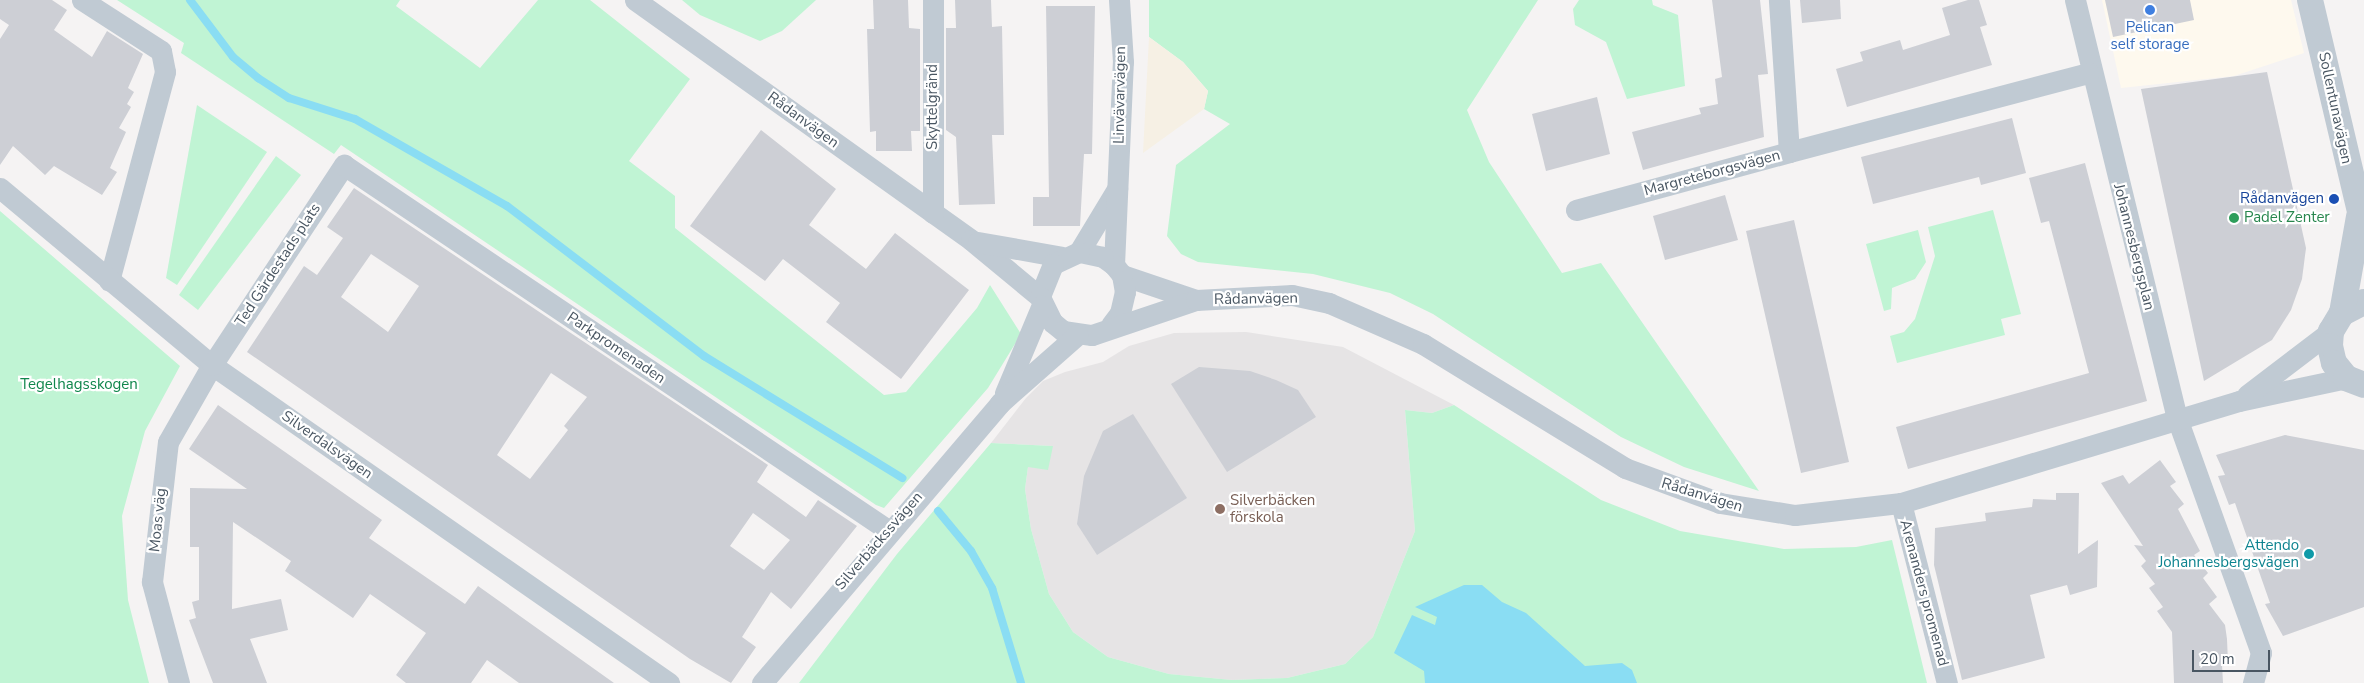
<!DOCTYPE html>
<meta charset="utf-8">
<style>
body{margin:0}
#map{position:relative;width:2364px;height:683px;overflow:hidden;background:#f5f3f3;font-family:"Nunito Sans",sans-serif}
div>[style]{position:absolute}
.commercial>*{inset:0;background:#fef9ee}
.education>*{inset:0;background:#e6e4e5}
.green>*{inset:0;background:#c0f4d4}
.sand>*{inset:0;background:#f6f0e4}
.water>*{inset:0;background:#8addf3}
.stream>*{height:8px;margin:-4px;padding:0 4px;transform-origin:4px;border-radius:4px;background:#8addf3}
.building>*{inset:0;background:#cdcfd5}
.minor>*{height:21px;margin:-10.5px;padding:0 10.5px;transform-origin:10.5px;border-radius:10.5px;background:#c0cad3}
.tertiary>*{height:26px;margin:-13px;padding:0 13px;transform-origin:13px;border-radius:13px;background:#c0cad3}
.dots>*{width:14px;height:14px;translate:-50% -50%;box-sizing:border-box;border:2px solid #fff;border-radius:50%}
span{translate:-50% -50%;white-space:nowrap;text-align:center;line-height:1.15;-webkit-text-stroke:4.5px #fff;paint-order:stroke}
.shop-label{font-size:15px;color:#366cbe}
.street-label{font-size:15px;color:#495662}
.transit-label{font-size:15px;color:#164399}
.right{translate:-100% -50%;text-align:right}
.leisure-label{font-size:15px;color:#27864d}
.left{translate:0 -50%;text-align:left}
.park-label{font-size:15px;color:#10864c}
.education-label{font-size:15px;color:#785e54}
.culture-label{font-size:15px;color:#0d838f}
.scale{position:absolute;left:2192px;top:650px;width:78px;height:22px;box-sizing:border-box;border:2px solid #495662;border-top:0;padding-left:6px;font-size:15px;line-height:18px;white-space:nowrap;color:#495662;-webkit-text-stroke:4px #fff;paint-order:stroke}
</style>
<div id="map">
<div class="commercial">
<div style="clip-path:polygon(2102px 0,2291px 0,2304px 53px,2234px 76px,2121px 88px)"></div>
</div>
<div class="education">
<div style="clip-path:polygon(1246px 332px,1343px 347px,1454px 405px,1432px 413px,1405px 410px,1415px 531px,1373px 637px,1345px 664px,1287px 678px,1232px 680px,1169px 674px,1108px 657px,1073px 632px,1049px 594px,1031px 529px,1025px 489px,1028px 467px,1053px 446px,991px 443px,1026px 398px,1043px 381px,1065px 372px,1103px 362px,1129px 346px,1174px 333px)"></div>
</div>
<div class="green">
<div style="clip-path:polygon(117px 0,400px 0,396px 6px,480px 68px,538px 0,590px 0,690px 79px,629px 161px,675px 196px,675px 228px,884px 395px,906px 392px,977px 308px,990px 285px,1021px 334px,988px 388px,884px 508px,876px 505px,341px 145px,334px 154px,181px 53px,184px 43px)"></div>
<div style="clip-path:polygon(682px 0,816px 0,782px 31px,760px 41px,700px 15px)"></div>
<div style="clip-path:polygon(1149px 0,1538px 0,1467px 110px,1489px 162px,1562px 273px,1601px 263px,1759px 491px,1684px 467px,1621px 437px,1433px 314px,1390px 293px,1313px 274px,1198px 262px,1181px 254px,1167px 236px,1176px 165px,1230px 124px,1204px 109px,1208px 91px,1183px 62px,1149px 37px)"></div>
<div style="clip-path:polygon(1579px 0,1652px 0,1653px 5px,1678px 15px,1685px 86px,1627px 99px,1606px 42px,1575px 25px,1573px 9px)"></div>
<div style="clip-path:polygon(197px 105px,267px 152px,177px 285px,166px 278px)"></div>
<div style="clip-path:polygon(276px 156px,301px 175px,198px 310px,179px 295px)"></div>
<div style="clip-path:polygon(1993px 210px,2021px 314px,2001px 319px,2005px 335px,1897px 363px,1890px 336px,1904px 332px,1915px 319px,1935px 256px,1928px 227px)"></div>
<div style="clip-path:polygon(0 211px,180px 366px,145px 431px,122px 516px,128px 600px,149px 683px,0 683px)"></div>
<div style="clip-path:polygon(1918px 230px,1926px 262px,1915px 279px,1892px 288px,1891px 309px,1884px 311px,1866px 244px)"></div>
<div style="clip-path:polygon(1454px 405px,1601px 500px,1680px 531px,1784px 549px,1856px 547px,1892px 540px,1927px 683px,799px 683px,897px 554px,991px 443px,1053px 446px,1048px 470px,1028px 467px,1025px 489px,1031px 529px,1049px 594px,1073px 632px,1108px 657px,1169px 674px,1232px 680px,1287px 678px,1345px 664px,1373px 637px,1415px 531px,1405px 410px,1432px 413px)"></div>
</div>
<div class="sand">
<div style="clip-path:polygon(1149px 37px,1183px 62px,1208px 91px,1204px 109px,1143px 153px)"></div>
</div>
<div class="water">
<div style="clip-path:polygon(1464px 585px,1482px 585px,1502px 602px,1526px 613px,1585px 666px,1622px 663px,1632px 670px,1637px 683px,1425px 683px,1424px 671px,1394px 653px,1412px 615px,1435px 625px,1437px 617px,1415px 607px)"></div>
</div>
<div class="stream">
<div style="left:190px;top:0;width:71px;rotate:53deg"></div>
<div style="left:233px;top:57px;width:33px;rotate:40deg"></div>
<div style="left:258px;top:78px;width:37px;rotate:33deg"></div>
<div style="left:289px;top:98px;width:69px;rotate:17.7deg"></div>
<div style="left:355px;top:119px;width:175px;rotate:29.8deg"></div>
<div style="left:507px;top:206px;width:248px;rotate:37.3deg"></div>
<div style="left:704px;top:356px;width:233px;rotate:31.6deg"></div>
<div style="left:938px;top:511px;width:52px;rotate:50.5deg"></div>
<div style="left:971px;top:551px;width:43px;rotate:60.4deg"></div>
<div style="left:992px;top:588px;width:99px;rotate:73deg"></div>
</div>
<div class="building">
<div style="clip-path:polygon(0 0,52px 0,67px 10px,54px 30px,92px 57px,107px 31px,143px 54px,128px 88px,134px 92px,127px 104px,131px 107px,119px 128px,126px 132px,110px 168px,117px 172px,102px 195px,54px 166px,45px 175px,13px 146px,0 165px,0 39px,9px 25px,0 19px)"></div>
<div style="clip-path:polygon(873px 0,908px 0,909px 28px,920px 29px,920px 131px,911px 131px,912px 151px,876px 151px,876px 131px,870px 132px,867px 29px,874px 29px)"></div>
<div style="clip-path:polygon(955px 0,991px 0,992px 27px,1002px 26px,1004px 135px,992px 135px,995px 204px,959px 205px,956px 137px,946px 130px,946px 28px,956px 28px)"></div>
<div style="clip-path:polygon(1712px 0,1760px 0,1768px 74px,1758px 75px,1764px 137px,1643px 170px,1632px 132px,1701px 114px,1699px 108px,1718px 104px,1715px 79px,1722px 77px)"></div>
<div style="clip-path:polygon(1800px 0,1840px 0,1841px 19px,1802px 23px)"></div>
<div style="clip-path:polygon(1968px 0,1979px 0,1987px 25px,1980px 27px,1992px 65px,1847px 107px,1836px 69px,1863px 61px,1860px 52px,1900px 40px,1903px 50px,1950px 35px,1942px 8px)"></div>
<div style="clip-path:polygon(2105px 0,2190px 0,2194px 20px,2113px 37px)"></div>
<div style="clip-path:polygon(1046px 6px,1095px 6px,1092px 154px,1084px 154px,1080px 226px,1033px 226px,1033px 197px,1049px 197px)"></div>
<div style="clip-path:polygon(2267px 72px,2306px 248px,2302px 279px,2291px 310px,2272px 340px,2204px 381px,2141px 89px)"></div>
<div style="clip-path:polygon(1597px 97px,1610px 154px,1546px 171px,1532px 114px)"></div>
<div style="clip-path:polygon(2012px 118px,2026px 173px,1981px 185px,1979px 177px,1873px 204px,1861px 157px)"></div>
<div style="clip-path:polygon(761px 130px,836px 189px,809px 225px,866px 269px,895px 233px,969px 290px,901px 379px,826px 322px,840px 303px,783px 259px,765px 281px,690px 226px)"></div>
<div style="clip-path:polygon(2085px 163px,2147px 401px,1908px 469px,1896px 427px,2089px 373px,2049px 221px,2041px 223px,2029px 178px)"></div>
<div style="clip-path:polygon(evenodd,354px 188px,768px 465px,757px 482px,806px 517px,818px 500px,857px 526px,791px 609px,771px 592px,742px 637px,756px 647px,731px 683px,690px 659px,247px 352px,304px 266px,317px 275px,343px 238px,327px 227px,354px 188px,371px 254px,419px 286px,388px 332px,341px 297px,371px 254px,354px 188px,551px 373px,587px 397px,564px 426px,568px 430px,530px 479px,497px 455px,551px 373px,354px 188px,753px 513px,790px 540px,764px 570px,730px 546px,753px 513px)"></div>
<div style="clip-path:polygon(1725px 195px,1738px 240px,1665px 260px,1653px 216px)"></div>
<div style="clip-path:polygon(1794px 220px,1849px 462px,1801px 473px,1746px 231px)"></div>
<div style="clip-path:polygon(1199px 367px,1250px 371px,1276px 380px,1298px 390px,1316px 417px,1227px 472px,1171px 384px)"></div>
<div style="clip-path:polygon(218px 405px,382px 520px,369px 538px,465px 604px,478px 586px,614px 683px,519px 683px,487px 660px,471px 683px,406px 683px,396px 675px,426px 633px,370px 594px,353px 618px,285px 571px,291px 561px,233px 522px,232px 609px,281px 599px,288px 630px,250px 639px,267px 683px,213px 683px,189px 620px,196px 618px,192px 602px,199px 600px,199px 547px,190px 547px,190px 488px,247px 489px,189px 449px)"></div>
<div style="clip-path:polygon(1133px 414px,1187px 498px,1097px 555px,1077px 524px,1084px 476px,1103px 431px)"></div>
<div style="clip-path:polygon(2285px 435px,2364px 450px,2364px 607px,2283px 636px,2265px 604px,2270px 603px,2235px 503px,2229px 505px,2218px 476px,2225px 475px,2216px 455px)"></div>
<div style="clip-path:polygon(2160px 460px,2176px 482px,2170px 486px,2184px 504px,2178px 509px,2200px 551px,2194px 555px,2208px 573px,2203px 578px,2217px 597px,2209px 604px,2225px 625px,2227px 639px,2228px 663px,2222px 664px,2223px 683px,2174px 683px,2172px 632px,2157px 611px,2163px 607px,2149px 588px,2155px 584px,2141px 566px,2146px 561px,2134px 545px,2143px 546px,2101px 483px,2123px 475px,2129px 484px)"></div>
<div style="clip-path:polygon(2056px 493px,2079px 493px,2078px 554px,2098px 540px,2097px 587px,2070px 595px,2067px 585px,2030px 595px,2045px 658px,1962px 680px,1934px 565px,1935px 528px,1986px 521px,1985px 513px,2032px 507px,2033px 499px,2056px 500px)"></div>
</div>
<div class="minor">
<div style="left:82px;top:0;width:94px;rotate:32.8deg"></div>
<div style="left:161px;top:51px;width:21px;rotate:79deg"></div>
<div style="left:165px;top:72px;width:216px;rotate:105deg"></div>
<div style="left:635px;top:0;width:413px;rotate:35.5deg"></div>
<div style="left:971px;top:240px;width:89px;rotate:39.6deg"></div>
<div style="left:933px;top:0;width:213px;rotate:90deg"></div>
<div style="left:2075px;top:0;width:433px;rotate:76.3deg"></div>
<div style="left:2178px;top:421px;width:246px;rotate:70.3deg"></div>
<div style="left:2261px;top:653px;width:31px;rotate:105deg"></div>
<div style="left:1789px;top:152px;width:310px;rotate:-14.8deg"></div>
<div style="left:0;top:188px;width:276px;rotate:39.9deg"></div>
<div style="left:212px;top:365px;width:557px;rotate:34.83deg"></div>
<div style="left:1576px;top:210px;width:221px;rotate:-15.2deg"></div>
<div style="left:1789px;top:152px;width:152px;rotate:-93.8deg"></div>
<div style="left:978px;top:242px;width:85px;rotate:10.1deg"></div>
<div style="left:1079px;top:252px;width:74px;rotate:-58.9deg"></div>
<div style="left:1114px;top:265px;width:203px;rotate:-87.5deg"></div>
<div style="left:1123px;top:62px;width:62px;rotate:-93.7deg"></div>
<div style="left:1122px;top:275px;width:78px;rotate:18.7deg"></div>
<div style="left:1111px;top:325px;width:15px;rotate:-53deg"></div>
<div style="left:1120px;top:313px;width:22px;rotate:-77deg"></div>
<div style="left:1125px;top:292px;width:17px;rotate:-100deg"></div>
<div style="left:1122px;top:275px;width:13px;rotate:-129deg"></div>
<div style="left:1114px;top:265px;width:14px;rotate:-144deg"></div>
<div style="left:1103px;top:257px;width:25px;rotate:-168deg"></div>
<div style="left:1079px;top:252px;width:29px;rotate:155deg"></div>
<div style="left:1053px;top:264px;width:35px;rotate:112deg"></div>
<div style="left:1040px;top:297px;width:28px;rotate:64deg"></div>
<div style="left:1052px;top:322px;width:14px;rotate:39deg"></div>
<div style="left:1063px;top:331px;width:29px;rotate:8deg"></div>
<div style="left:1092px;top:335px;width:110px;rotate:-18.6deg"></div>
<div style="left:1196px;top:300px;width:96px;rotate:-3deg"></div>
<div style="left:1292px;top:295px;width:38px;rotate:12deg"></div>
<div style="left:1329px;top:303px;width:103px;rotate:23.6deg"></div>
<div style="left:1423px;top:344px;width:237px;rotate:31.5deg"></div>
<div style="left:1625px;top:468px;width:101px;rotate:20.2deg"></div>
<div style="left:1720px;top:503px;width:76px;rotate:9.1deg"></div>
<div style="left:1795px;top:515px;width:107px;rotate:-6.5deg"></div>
<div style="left:1901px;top:503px;width:353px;rotate:-16.8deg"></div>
<div style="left:2239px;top:401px;width:109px;rotate:-12.1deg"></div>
<div style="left:1005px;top:393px;width:95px;rotate:-67.2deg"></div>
<div style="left:2247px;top:395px;width:106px;rotate:-37.3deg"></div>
<div style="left:1901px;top:503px;width:186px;rotate:75.7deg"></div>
<div style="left:179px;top:683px;width:105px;rotate:-105deg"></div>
<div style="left:152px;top:582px;width:141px;rotate:-83.5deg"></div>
<div style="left:168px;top:442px;width:89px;rotate:-60.3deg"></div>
<div style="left:212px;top:365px;width:240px;rotate:-56.6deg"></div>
<div style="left:344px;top:165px;width:655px;rotate:33.86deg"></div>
<div style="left:762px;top:683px;width:367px;rotate:-49.6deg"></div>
<div style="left:1000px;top:403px;width:103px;rotate:-41.4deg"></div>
</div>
<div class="tertiary">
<div style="left:2310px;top:0;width:234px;rotate:76.7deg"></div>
<div style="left:2364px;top:302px;width:25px;rotate:153deg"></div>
<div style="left:2342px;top:313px;width:21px;rotate:121deg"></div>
<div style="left:2331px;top:331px;width:15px;rotate:94deg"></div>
<div style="left:2330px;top:346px;width:17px;rotate:77deg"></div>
<div style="left:2334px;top:363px;width:19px;rotate:51deg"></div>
<div style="left:2346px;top:378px;width:19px;rotate:21deg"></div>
<div style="left:2342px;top:313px;width:97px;rotate:-80deg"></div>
</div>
<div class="dots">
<div style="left:2150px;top:10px;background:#3f7fe0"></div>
<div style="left:2334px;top:199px;background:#1a4fb4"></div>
<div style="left:2234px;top:218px;background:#2e9e5b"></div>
<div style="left:1220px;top:509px;background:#8d6e63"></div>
<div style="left:2309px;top:554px;background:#0f9aa8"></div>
</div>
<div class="shop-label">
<span style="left:2150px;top:36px">Pelican<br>self storage</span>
</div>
<div class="street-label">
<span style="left:1120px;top:95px;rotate:-89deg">Linvävarvägen</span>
<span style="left:933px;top:107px;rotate:-90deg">Skyttelgränd</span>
<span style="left:2335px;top:108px;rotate:78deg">Sollentunavägen</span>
<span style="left:803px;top:120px;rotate:36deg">Rådanvägen</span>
<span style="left:1712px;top:173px;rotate:-15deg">Margreteborgsvägen</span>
<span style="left:2134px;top:247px;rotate:76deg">Johannesbergsplan</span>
<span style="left:278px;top:265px;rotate:-57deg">Ted Gärdestads plats</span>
<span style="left:1256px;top:299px;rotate:-1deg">Rådanvägen</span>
<span style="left:616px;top:348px;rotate:34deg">Parkpromenaden</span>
<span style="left:327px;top:445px;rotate:35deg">Silverdalsvägen</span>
<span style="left:1702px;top:495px;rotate:17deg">Rådanvägen</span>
<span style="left:158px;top:520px;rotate:-84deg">Moas väg</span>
<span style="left:879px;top:541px;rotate:-49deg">Silverbäckssvägen</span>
<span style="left:1924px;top:593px;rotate:75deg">Arenanders promenad</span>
</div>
<div class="transit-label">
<span class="right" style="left:2324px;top:199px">Rådanvägen</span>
</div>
<div class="leisure-label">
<span class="left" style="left:2244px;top:218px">Padel Zenter</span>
</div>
<div class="park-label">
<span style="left:79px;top:385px">Tegelhagsskogen</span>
</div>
<div class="education-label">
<span class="left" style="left:1230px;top:509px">Silverbäcken<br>förskola</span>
</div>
<div class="culture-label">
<span class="right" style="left:2299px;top:554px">Attendo<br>Johannesbergsvägen</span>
</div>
<div class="scale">20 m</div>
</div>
